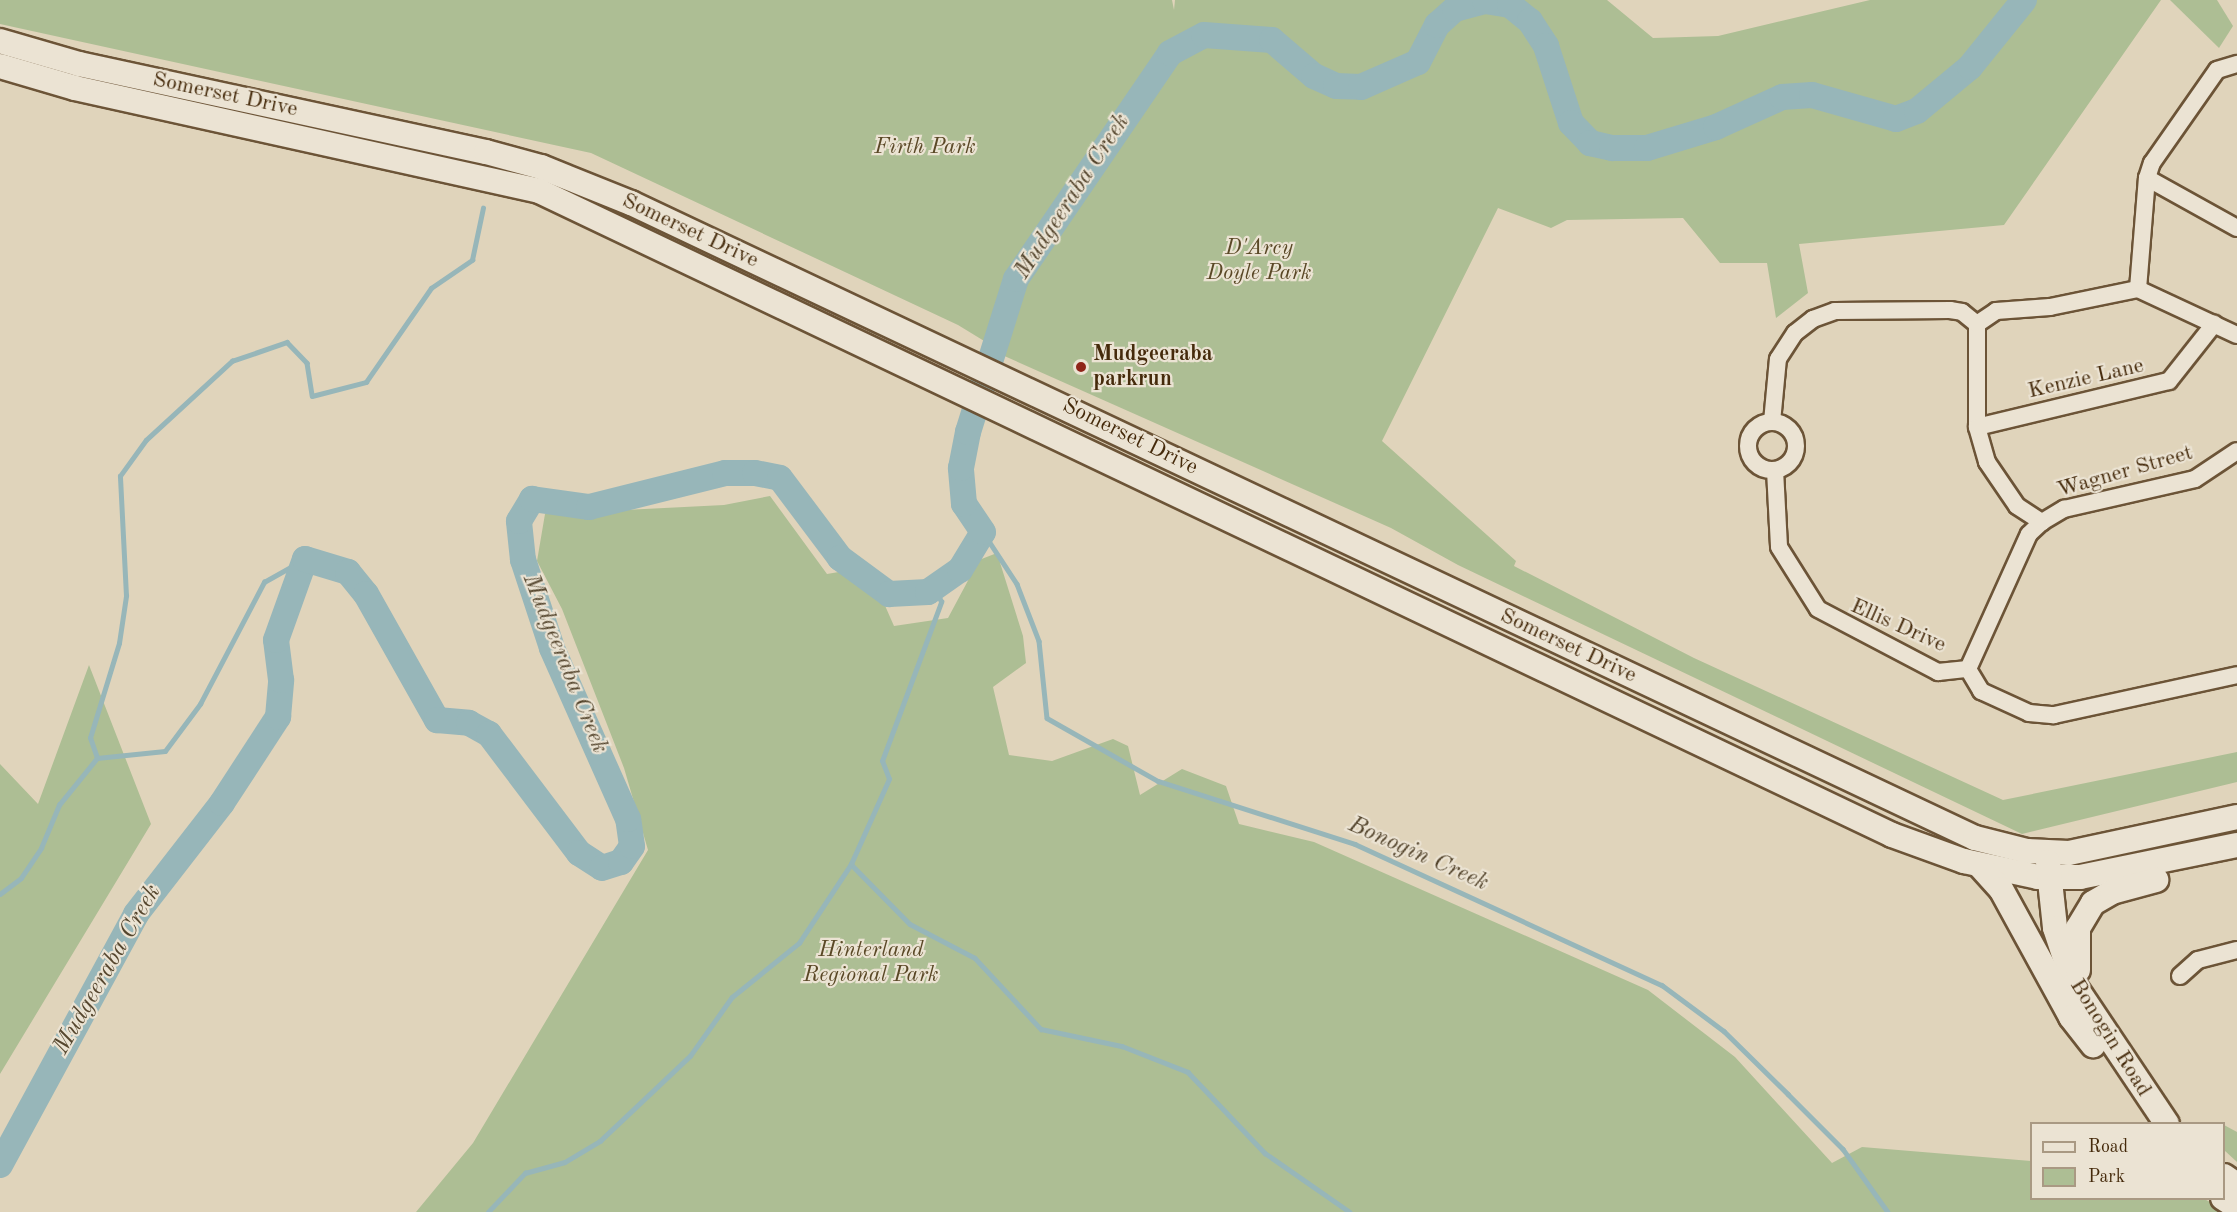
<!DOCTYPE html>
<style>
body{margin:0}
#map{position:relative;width:2237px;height:1212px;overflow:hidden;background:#e0d4bb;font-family:"Old Standard TT",serif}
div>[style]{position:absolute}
.green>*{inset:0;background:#adbe94}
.stream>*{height:4.5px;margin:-2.25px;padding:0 2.25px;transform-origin:2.25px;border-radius:2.25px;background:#97b6b9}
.river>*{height:26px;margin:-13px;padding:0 13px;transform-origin:13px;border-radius:13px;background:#97b6b9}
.roads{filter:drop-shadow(2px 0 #6c5437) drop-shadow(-2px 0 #6c5437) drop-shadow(0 2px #6c5437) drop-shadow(0 -2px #6c5437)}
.street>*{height:16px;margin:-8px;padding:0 8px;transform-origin:8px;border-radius:8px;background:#ebe3d3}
.street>.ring{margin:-8px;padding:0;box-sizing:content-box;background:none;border:16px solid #ebe3d3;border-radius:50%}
.secondary>*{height:24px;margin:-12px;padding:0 12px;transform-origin:12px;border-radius:12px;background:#ebe3d3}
.dots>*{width:16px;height:16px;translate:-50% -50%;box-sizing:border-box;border:3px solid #ebe3d3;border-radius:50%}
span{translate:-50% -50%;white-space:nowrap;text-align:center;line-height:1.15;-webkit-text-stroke:4.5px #ebe3d3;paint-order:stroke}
.street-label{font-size:22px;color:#452a0b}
.park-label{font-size:22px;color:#5a4826;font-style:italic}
.poi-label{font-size:22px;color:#452a0b;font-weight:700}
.left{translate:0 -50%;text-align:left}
.water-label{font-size:24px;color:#55462e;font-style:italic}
.legend{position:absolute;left:2030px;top:1122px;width:195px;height:78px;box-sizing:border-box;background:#ebe3d3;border:2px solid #a99983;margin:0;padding:8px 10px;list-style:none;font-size:18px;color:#452a0b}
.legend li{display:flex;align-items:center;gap:12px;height:30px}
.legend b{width:30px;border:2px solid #a99983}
</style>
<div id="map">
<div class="green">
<div style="clip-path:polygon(0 0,1172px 0,1174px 10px,1175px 0,1607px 0,1653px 38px,1718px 36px,1870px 0,2161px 0,2004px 225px,1799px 244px,1808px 293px,1776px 318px,1767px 263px,1720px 263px,1683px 218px,1567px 220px,1551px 228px,1498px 208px,1382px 441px,1516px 561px,1514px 566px,1694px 658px,2003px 800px,2237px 752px,2237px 782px,2022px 834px,1458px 565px,1391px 528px,993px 351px,994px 347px,958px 325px,591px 153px,0 24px)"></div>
<div style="clip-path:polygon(2170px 0,2217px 0,2233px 26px,2219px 48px)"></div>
<div style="clip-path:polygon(770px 496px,827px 574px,868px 567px,894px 626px,948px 618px,979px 560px,997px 553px,1023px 636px,1026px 663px,993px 687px,1009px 755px,1052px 761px,1113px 739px,1128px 746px,1140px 795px,1182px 769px,1226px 786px,1239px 824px,1314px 842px,1648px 990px,1735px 1057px,1832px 1163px,1862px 1147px,2031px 1161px,2032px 1198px,2204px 1199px,2231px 1212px,416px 1212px,473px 1143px,648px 850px,624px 768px,562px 609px,537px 561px,545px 514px,724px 505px)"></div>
<div style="clip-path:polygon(89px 665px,151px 824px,0 1074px,0 764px,38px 804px)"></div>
<div style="clip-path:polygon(2224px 1125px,2237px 1132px,2237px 1162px,2224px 1150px)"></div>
</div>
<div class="stream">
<div style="left:983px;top:532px;width:62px;rotate:56.8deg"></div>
<div style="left:1017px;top:584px;width:61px;rotate:68.9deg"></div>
<div style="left:1039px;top:641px;width:77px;rotate:84.1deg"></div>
<div style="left:1047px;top:718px;width:128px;rotate:29.6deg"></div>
<div style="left:1158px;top:781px;width:207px;rotate:17.7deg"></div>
<div style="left:1355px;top:844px;width:338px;rotate:24.7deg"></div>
<div style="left:1662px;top:985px;width:77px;rotate:36.6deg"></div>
<div style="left:1724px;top:1031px;width:90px;rotate:44.5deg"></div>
<div style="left:1788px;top:1094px;width:78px;rotate:45deg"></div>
<div style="left:1843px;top:1149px;width:77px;rotate:54.5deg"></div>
<div style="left:97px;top:758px;width:21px;rotate:-109deg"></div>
<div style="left:90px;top:738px;width:99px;rotate:-73deg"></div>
<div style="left:119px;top:643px;width:48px;rotate:-81.5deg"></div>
<div style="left:126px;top:596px;width:120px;rotate:-92.9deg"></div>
<div style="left:120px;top:476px;width:44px;rotate:-54.2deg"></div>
<div style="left:146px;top:440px;width:117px;rotate:-42.6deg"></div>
<div style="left:232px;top:361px;width:58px;rotate:-19.1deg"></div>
<div style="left:287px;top:342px;width:29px;rotate:46deg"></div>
<div style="left:307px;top:363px;width:33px;rotate:81deg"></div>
<div style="left:312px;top:396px;width:56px;rotate:-14.5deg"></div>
<div style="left:366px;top:382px;width:114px;rotate:-55.3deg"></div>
<div style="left:431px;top:288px;width:50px;rotate:-34.3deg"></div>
<div style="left:472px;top:260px;width:53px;rotate:-78.1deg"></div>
<div style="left:851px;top:864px;width:84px;rotate:45.5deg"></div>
<div style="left:910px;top:924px;width:73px;rotate:27.6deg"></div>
<div style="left:975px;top:958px;width:97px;rotate:47.1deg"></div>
<div style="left:1041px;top:1029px;width:83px;rotate:11.9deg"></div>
<div style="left:1122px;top:1046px;width:71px;rotate:21.5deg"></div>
<div style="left:1188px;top:1072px;width:112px;rotate:46.5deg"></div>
<div style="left:1265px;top:1153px;width:103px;rotate:34.8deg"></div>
<div style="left:0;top:894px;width:26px;rotate:-37deg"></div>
<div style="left:21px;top:878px;width:36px;rotate:-56deg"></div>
<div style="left:41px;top:848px;width:47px;rotate:-67.3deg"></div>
<div style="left:59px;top:805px;width:60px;rotate:-51deg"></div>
<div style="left:97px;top:758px;width:68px;rotate:-5.9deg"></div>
<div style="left:165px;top:751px;width:59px;rotate:-53.3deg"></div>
<div style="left:200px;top:704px;width:138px;rotate:-62.3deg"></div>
<div style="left:264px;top:582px;width:47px;rotate:-29.3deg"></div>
<div style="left:488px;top:1212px;width:54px;rotate:-46.5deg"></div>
<div style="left:525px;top:1173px;width:41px;rotate:-15.4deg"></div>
<div style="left:565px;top:1162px;width:41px;rotate:-31deg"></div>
<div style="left:600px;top:1141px;width:124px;rotate:-43.4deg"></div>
<div style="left:690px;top:1056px;width:72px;rotate:-54.6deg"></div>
<div style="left:732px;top:997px;width:86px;rotate:-38.9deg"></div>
<div style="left:799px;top:943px;width:95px;rotate:-56.6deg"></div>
<div style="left:851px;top:864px;width:93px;rotate:-65.9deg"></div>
<div style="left:889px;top:779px;width:19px;rotate:-111deg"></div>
<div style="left:882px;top:761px;width:170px;rotate:-69.6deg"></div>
<div style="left:941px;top:602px;width:16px;rotate:-112deg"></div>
</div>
<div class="river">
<div style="left:0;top:1165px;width:285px;rotate:-61.5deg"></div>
<div style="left:136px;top:914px;width:140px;rotate:-52.2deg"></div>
<div style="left:222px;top:803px;width:103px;rotate:-56.9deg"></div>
<div style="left:278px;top:717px;width:37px;rotate:-85deg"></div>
<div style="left:281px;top:680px;width:40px;rotate:-97.1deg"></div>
<div style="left:276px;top:640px;width:86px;rotate:-70.3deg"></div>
<div style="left:305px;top:559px;width:45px;rotate:16.8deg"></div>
<div style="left:348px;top:572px;width:28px;rotate:51deg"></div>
<div style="left:366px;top:594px;width:145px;rotate:60.6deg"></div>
<div style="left:437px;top:720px;width:32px;rotate:5deg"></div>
<div style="left:469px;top:723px;width:23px;rotate:29deg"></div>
<div style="left:489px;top:734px;width:149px;rotate:52.9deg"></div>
<div style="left:579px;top:853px;width:27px;rotate:33deg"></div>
<div style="left:602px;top:868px;width:20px;rotate:-18deg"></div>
<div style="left:621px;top:862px;width:19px;rotate:-55deg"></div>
<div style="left:632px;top:846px;width:27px;rotate:-98deg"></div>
<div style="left:628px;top:819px;width:187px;rotate:-114deg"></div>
<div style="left:552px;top:648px;width:93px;rotate:-108.2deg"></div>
<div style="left:523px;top:560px;width:39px;rotate:-96deg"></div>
<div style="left:519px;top:521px;width:26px;rotate:-59deg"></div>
<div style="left:532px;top:499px;width:58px;rotate:8deg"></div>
<div style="left:589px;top:507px;width:140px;rotate:-14deg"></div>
<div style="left:725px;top:473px;width:30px"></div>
<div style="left:755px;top:473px;width:25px;rotate:11deg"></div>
<div style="left:780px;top:478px;width:100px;rotate:53.1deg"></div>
<div style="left:840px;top:558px;width:61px;rotate:36.3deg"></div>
<div style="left:889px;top:594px;width:39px;rotate:-3deg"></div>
<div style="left:928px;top:592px;width:39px;rotate:-35deg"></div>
<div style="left:960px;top:570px;width:44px;rotate:-58.8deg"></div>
<div style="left:983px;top:532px;width:34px;rotate:-124deg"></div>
<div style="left:964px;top:504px;width:36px;rotate:-95deg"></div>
<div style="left:961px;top:468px;width:37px;rotate:-79deg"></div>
<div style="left:968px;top:432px;width:160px;rotate:-72.6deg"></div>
<div style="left:1016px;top:279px;width:273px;rotate:-55.7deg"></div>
<div style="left:1170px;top:53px;width:38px;rotate:-28deg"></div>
<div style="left:1204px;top:35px;width:68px;rotate:4.2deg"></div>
<div style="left:1272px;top:40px;width:55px;rotate:40.6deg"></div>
<div style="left:1314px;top:76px;width:24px;rotate:24deg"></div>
<div style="left:1336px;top:86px;width:25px;rotate:2deg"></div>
<div style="left:1361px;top:87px;width:62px;rotate:-23.7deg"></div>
<div style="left:1418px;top:62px;width:42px;rotate:-62.8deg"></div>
<div style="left:1437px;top:25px;width:24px;rotate:-42deg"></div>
<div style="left:1455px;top:9px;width:31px;rotate:-15deg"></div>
<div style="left:1485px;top:1px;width:25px;rotate:9deg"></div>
<div style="left:1510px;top:5px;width:26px;rotate:39deg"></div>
<div style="left:1530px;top:21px;width:30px;rotate:57deg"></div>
<div style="left:1546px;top:46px;width:81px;rotate:72deg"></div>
<div style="left:1571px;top:123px;width:28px;rotate:46deg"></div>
<div style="left:1590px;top:143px;width:23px;rotate:13deg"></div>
<div style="left:1612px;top:148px;width:35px"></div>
<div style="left:1647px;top:148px;width:72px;rotate:-16.9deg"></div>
<div style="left:1716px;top:127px;width:72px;rotate:-24.4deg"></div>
<div style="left:1782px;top:97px;width:30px;rotate:-4deg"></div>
<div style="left:1812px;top:95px;width:87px;rotate:15.9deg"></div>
<div style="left:1896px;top:119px;width:22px;rotate:-21deg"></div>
<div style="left:1917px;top:111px;width:69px;rotate:-39.7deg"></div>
<div style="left:1970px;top:67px;width:86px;rotate:-51.1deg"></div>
</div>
<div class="roads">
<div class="street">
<div style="left:2147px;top:178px;width:103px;rotate:29.1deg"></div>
<div style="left:2138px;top:289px;width:111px;rotate:-85.4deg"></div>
<div style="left:2147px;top:178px;width:16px;rotate:-72deg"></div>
<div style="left:2152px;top:163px;width:113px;rotate:-55deg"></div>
<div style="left:2217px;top:70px;width:21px;rotate:-17deg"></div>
<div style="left:1977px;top:324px;width:23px;rotate:-34deg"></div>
<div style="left:1996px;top:311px;width:54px;rotate:-4.2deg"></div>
<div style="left:2050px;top:307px;width:90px;rotate:-11.6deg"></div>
<div style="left:2138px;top:289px;width:109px;rotate:24.9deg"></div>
<div style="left:1977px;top:324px;width:103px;rotate:90deg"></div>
<div style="left:1977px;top:427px;width:36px;rotate:74deg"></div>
<div style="left:1987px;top:462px;width:53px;rotate:55.7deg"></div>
<div style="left:2017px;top:506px;width:30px;rotate:33deg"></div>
<div class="ring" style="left:1748px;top:422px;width:32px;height:32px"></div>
<div style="left:1772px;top:422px;width:63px;rotate:-84.6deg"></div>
<div style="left:1778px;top:359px;width:31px;rotate:-57deg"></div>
<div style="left:1795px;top:333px;width:23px;rotate:-38deg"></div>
<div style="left:1813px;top:319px;width:23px;rotate:-20deg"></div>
<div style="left:1835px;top:311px;width:115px;rotate:-0.5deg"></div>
<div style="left:1950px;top:310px;width:12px;rotate:9deg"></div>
<div style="left:1962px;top:312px;width:19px;rotate:39deg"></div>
<div style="left:1977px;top:427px;width:197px;rotate:-13.5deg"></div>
<div style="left:2169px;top:381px;width:73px;rotate:-51.7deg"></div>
<div style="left:1775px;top:470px;width:77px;rotate:87deg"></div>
<div style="left:1779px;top:547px;width:73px;rotate:57.8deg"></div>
<div style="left:1818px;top:609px;width:136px;rotate:27.7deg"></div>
<div style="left:1938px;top:672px;width:30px;rotate:-6deg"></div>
<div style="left:1968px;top:669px;width:148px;rotate:-65.7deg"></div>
<div style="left:2029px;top:534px;width:18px;rotate:-43deg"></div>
<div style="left:2042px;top:522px;width:26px;rotate:-31deg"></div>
<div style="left:2064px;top:509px;width:134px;rotate:-12.9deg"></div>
<div style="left:2195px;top:479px;width:50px;rotate:-33.7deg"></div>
<div style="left:1968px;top:669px;width:26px;rotate:59deg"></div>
<div style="left:1981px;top:691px;width:53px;rotate:24.6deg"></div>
<div style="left:2029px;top:713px;width:25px;rotate:5deg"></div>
<div style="left:2054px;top:715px;width:187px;rotate:-12.3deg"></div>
<div style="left:2180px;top:976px;width:24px;rotate:-42deg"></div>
<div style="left:2198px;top:960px;width:40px;rotate:-14.4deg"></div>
</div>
<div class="secondary">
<div style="left:0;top:41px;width:82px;rotate:16.2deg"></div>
<div style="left:79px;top:64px;width:416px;rotate:12.2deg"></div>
<div style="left:486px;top:152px;width:57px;rotate:15.3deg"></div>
<div style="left:541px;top:167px;width:97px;rotate:21.8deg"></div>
<div style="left:631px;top:203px;width:1486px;rotate:25.29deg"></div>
<div style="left:1975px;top:838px;width:54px;rotate:14deg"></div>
<div style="left:2027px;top:851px;width:42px;rotate:2.7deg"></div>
<div style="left:2069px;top:853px;width:172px;rotate:-12.1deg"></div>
<div style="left:0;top:66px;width:78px;rotate:16.3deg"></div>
<div style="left:75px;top:88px;width:475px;rotate:12.5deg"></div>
<div style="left:539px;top:191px;width:1498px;rotate:25.45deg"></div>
<div style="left:1892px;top:835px;width:77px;rotate:19.9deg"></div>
<div style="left:1964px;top:861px;width:76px;rotate:12.2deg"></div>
<div style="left:2038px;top:877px;width:42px"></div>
<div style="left:2080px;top:877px;width:160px;rotate:-11.5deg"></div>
<div style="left:2048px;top:862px;width:66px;rotate:83.9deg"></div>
<div style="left:2055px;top:928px;width:60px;rotate:71.6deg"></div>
<div style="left:2074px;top:985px;width:167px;rotate:56.2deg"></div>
<div style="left:1980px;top:866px;width:31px;rotate:48deg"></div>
<div style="left:2001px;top:889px;width:146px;rotate:61.3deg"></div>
<div style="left:2071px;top:1017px;width:36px;rotate:52deg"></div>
<div style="left:2078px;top:970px;width:42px;rotate:-90deg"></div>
<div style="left:2078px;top:928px;width:29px;rotate:-59deg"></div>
<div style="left:2093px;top:903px;width:22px;rotate:-30deg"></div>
<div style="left:2112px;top:892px;width:46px;rotate:-15.3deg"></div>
<div style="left:2224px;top:1176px;width:16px;rotate:35deg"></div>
<div style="left:2223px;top:1198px;width:17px;rotate:33deg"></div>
</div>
</div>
<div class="dots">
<div style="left:1081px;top:367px;background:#8f2418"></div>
</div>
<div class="street-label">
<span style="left:225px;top:95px;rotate:12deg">Somerset Drive</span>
<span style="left:690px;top:231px;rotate:25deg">Somerset Drive</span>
<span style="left:2086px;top:379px;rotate:-13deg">Kenzie Lane</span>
<span style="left:1130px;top:437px;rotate:26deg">Somerset Drive</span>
<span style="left:2125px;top:472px;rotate:-16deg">Wagner Street</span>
<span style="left:1898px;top:626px;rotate:24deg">Ellis Drive</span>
<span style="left:1568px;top:646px;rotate:25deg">Somerset Drive</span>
<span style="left:2110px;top:1038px;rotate:58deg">Bonogin Road</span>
</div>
<div class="park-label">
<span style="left:925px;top:148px">Firth Park</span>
<span style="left:1259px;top:261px">D'Arcy<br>Doyle Park</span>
<span style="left:871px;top:963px">Hinterland<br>Regional Park</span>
</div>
<div class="poi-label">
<span class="left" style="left:1093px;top:367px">Mudgeeraba<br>parkrun</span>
</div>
<div class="water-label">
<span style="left:1073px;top:197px;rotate:-57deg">Mudgeeraba Creek</span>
<span style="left:564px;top:664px;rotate:68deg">Mudgeeraba Creek</span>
<span style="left:1418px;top:855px;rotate:24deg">Bonogin Creek</span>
<span style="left:108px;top:970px;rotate:-60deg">Mudgeeraba Creek</span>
</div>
<ul class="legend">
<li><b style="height:8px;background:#ebe3d3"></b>Road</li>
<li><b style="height:16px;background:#adbe94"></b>Park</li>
</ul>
</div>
